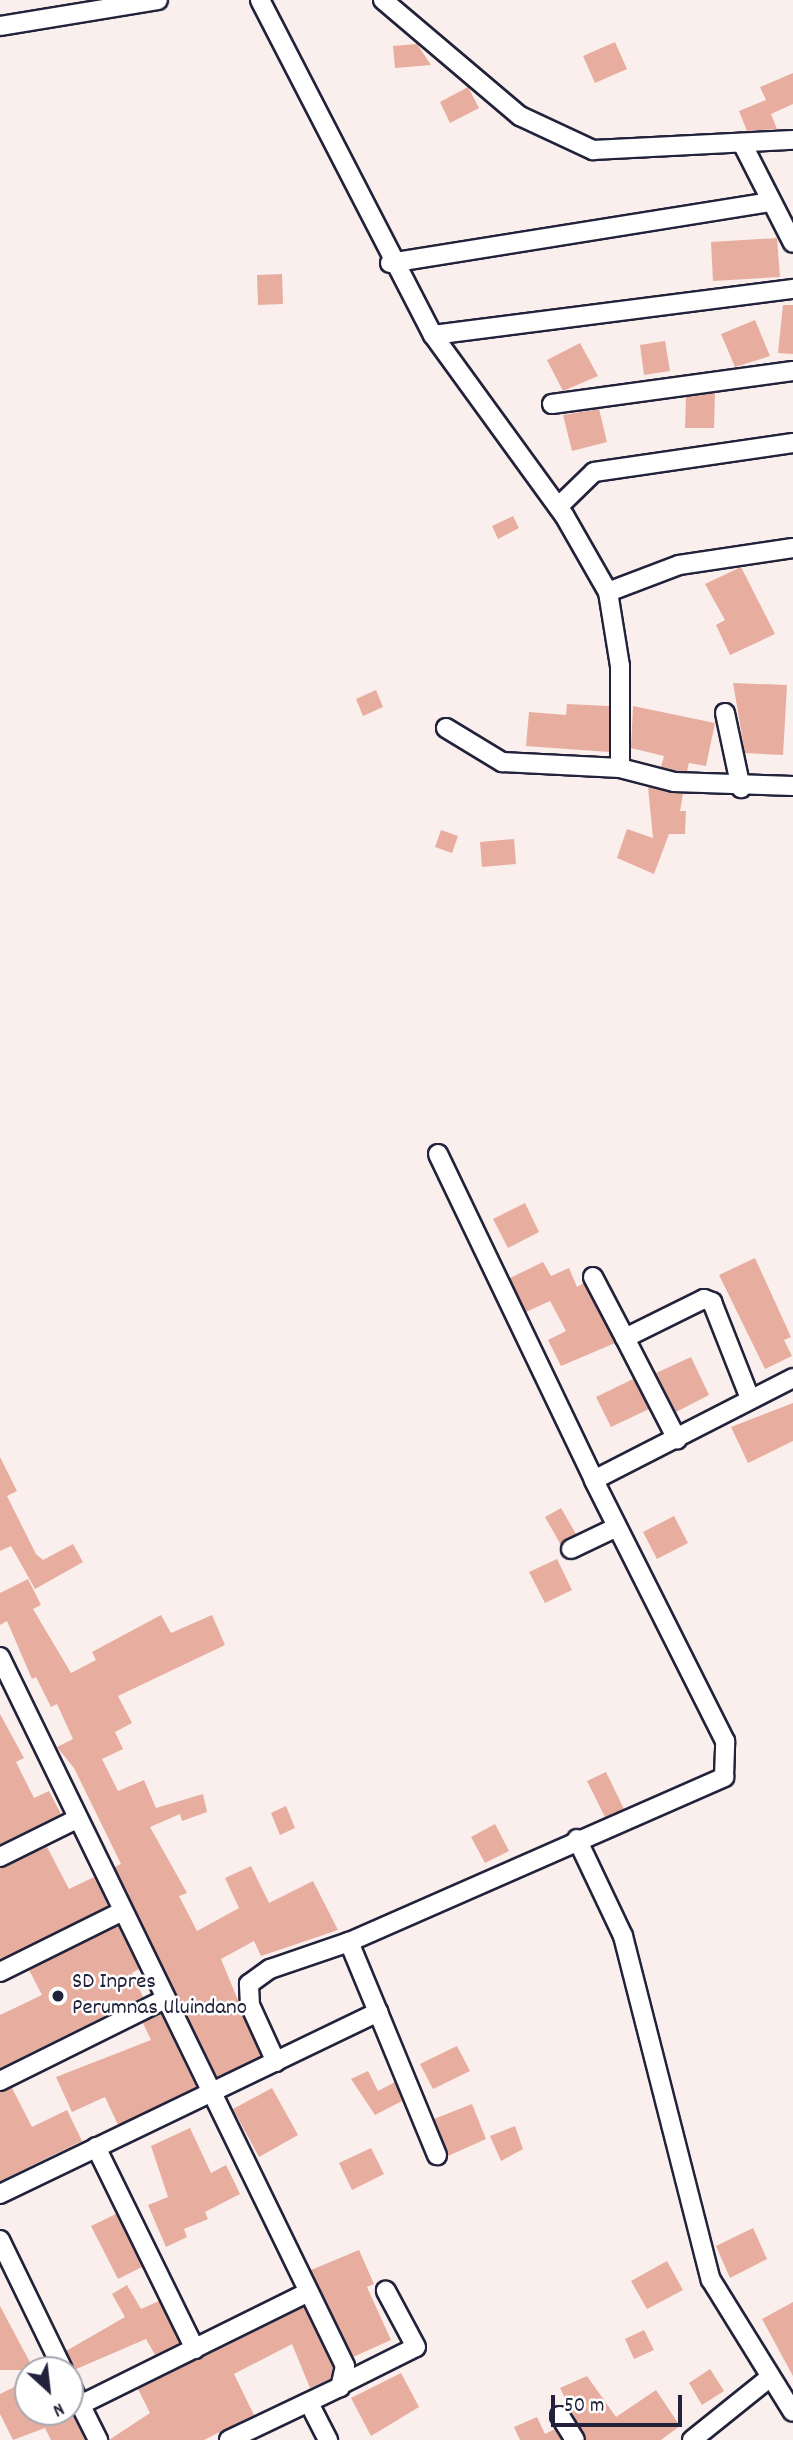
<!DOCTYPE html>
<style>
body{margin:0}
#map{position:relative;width:793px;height:2440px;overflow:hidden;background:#faefec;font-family:Dekko,sans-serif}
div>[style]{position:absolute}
.building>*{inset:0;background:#e7ae9f}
.roads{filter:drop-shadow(2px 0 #22223b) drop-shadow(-2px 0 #22223b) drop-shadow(0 2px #22223b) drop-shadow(0 -2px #22223b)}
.minor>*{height:18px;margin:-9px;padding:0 9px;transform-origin:9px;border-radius:9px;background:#fff}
.dots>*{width:19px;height:19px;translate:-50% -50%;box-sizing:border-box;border:4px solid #fff;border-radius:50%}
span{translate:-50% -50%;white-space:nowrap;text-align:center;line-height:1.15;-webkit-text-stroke:5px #fff;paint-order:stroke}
.poi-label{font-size:23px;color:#22223b}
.left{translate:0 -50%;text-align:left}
.north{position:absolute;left:14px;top:2356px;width:70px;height:70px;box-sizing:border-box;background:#fff;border:2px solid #a7a7b1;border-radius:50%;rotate:153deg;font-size:19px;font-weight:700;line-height:28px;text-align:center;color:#22223b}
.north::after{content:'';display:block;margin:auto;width:24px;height:32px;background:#22223b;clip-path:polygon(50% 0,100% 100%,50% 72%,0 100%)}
.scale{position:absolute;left:551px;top:2395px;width:131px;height:32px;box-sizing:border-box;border:4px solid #22223b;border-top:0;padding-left:9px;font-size:21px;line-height:24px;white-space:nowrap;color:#22223b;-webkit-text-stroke:5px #fff;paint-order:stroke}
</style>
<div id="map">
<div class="building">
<div style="clip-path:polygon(615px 42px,627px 69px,595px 83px,583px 56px)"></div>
<div style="clip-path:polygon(417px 44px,431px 65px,395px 68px,393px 46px)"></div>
<div style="clip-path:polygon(793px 73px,793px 104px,771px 114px,777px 129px,747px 131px,739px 111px,766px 100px,760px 87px)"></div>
<div style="clip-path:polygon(468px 87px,479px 108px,450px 123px,440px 102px)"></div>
<div style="clip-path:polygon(777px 238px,780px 277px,713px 281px,711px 242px)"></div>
<div style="clip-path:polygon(282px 274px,283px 304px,258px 305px,257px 275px)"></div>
<div style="clip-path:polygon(783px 305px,793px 305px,793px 354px,778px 353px)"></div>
<div style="clip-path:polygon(755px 320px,770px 356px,735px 367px,721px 334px)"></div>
<div style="clip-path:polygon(665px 341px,670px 371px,644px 375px,640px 345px)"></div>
<div style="clip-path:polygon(580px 343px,598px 376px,563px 391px,547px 360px)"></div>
<div style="clip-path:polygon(715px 393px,714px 428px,685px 428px,686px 397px)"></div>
<div style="clip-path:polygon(599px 409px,607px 442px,572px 451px,563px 415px)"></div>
<div style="clip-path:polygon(513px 516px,519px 528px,498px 539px,492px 526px)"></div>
<div style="clip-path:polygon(741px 567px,775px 634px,730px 655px,716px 625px,725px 620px,705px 584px)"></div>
<div style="clip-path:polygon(733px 683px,787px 685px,783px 755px,745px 753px)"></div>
<div style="clip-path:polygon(376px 690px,383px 707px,363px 716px,356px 699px)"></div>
<div style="clip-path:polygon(567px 704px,609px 706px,609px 752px,526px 746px,529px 712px,566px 715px)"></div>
<div style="clip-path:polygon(633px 706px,715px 723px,706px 766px,689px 763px,687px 771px,676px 771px,661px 767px,664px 756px,631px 748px)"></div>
<div style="clip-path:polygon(648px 787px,683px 794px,680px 811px,686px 811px,685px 834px,669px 834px,654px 874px,617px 858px,627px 829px,653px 838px)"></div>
<div style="clip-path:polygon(441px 830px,458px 836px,452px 853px,435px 847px)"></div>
<div style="clip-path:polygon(514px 839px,516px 864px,482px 867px,480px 842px)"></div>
<div style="clip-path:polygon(525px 1203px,539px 1232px,508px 1248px,493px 1219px)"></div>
<div style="clip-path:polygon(755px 1258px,791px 1337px,784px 1340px,792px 1356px,765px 1369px,719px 1275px)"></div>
<div style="clip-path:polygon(543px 1262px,551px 1276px,569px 1268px,577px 1287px,584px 1283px,615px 1343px,561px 1366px,548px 1340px,566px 1331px,550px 1301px,526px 1312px,510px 1278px)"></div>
<div style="clip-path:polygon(691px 1357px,709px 1395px,676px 1412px,656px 1373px)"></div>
<div style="clip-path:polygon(633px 1379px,649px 1409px,611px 1427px,596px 1397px)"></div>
<div style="clip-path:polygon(793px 1403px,793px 1441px,748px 1463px,731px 1427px)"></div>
<div style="clip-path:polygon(0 1457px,17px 1491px,7px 1496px,36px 1554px,43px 1560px,73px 1544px,83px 1562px,35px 1589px,11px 1546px,0 1551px)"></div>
<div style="clip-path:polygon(561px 1508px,576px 1534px,561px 1545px,545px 1517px)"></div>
<div style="clip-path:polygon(674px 1516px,688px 1543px,657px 1559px,643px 1532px)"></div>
<div style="clip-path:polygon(557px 1559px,572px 1590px,545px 1603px,529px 1572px)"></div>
<div style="clip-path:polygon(28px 1579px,41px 1605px,33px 1609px,71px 1673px,96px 1660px,92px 1652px,161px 1615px,171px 1633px,212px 1615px,225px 1645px,118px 1696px,132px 1723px,115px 1732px,123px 1749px,102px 1759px,118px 1791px,144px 1780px,156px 1808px,203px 1794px,207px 1812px,182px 1821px,180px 1814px,150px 1827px,187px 1893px,179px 1896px,197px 1931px,239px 1908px,225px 1878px,251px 1866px,269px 1903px,313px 1881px,338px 1930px,261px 1956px,254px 1941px,221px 1959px,261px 2056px,217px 2077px,115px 1867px,121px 1864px,74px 1768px,57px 1747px,73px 1739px,57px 1704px,51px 1707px,36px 1677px,32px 1679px,7px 1621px,0 1625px,0 1593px)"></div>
<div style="clip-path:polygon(0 1714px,24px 1758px,16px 1762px,34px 1798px,49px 1791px,61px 1814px,0 1844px)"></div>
<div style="clip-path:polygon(606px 1772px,624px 1809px,605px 1817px,587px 1781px)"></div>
<div style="clip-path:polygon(286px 1806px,295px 1828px,280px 1835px,271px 1813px)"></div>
<div style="clip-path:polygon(495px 1824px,509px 1851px,485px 1863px,471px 1837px)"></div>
<div style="clip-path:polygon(47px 1847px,69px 1889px,94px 1877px,108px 1906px,0 1959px,0 1868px)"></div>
<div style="clip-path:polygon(118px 1926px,139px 1969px,132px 1973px,143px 1997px,0 2068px,0 2015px,42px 1995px,29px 1970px)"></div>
<div style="clip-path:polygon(161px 2014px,196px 2087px,118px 2125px,105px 2097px,72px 2112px,56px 2077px,151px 2040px,143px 2023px)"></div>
<div style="clip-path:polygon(457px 2046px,470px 2071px,433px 2089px,420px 2064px)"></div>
<div style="clip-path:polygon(368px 2071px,378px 2091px,395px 2082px,402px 2101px,375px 2115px,351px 2079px)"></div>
<div style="clip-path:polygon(12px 2088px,32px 2127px,67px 2110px,82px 2141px,0 2181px,0 2092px)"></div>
<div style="clip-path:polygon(272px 2088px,298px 2135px,259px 2157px,233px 2109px)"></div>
<div style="clip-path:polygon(472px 2104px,486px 2139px,448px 2156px,434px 2119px)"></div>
<div style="clip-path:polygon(515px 2126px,523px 2149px,501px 2161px,490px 2136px)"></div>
<div style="clip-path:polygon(190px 2128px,211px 2173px,226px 2165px,240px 2194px,205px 2212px,208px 2219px,184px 2229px,187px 2237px,166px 2247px,148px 2205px,168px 2197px,151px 2146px)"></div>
<div style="clip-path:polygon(371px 2148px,384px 2174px,352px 2190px,339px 2163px)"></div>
<div style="clip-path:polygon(116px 2214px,142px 2267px,118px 2279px,91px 2226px)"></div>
<div style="clip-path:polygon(753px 2228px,767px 2259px,730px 2278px,716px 2246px)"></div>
<div style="clip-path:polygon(359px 2250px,374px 2284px,367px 2287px,391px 2340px,353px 2357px,311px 2270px)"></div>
<div style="clip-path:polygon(667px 2261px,683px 2290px,647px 2309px,631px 2281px)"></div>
<div style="clip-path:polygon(127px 2285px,141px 2309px,159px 2301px,179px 2343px,155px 2355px,146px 2339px,74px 2370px,66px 2351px,125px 2317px,112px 2294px)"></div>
<div style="clip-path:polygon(793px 2302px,793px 2376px,762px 2319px)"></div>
<div style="clip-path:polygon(0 2306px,33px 2368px,46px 2361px,50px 2370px,0 2370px)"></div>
<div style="clip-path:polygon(304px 2307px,333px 2367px,330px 2379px,310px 2388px,292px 2344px,234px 2374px,254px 2415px,204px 2440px,109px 2440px,150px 2413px,138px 2389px)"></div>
<div style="clip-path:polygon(644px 2330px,654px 2350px,634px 2359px,625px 2339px)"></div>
<div style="clip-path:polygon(710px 2369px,724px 2391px,702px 2405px,689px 2383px)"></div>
<div style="clip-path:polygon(401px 2373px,419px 2407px,371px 2436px,351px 2398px)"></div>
<div style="clip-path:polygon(587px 2376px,616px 2417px,656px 2390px,680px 2426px,661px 2440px,586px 2440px,560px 2388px)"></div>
<div style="clip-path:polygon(28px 2380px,28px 2412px,71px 2412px,85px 2440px,51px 2440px,45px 2428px,13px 2440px,0 2414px,0 2394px)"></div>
<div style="clip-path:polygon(537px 2417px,545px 2434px,555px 2429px,562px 2440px,520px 2440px,514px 2427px)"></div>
</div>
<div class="roads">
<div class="minor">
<div style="left:260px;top:0;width:377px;rotate:62.7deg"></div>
<div style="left:433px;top:335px;width:223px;rotate:54deg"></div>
<div style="left:564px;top:515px;width:89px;rotate:60.3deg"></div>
<div style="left:608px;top:592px;width:75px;rotate:80.8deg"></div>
<div style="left:620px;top:666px;width:102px;rotate:90deg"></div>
<div style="left:620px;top:768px;width:56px;rotate:14.5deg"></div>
<div style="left:674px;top:782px;width:119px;rotate:1.9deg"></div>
<div style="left:383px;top:0;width:180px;rotate:40.3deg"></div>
<div style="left:520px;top:116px;width:81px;rotate:25deg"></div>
<div style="left:593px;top:150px;width:200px;rotate:-2.9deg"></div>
<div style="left:0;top:26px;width:160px;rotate:-9.3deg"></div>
<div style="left:742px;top:143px;width:112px;rotate:63deg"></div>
<div style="left:390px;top:263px;width:386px;rotate:-9.1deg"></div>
<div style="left:433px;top:335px;width:363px;rotate:-7.3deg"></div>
<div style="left:552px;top:404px;width:243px;rotate:-7.8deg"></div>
<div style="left:558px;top:507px;width:50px;rotate:-44.2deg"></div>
<div style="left:594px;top:472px;width:201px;rotate:-8.3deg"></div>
<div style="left:608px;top:592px;width:76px;rotate:-20.8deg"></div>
<div style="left:679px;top:565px;width:115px;rotate:-8.5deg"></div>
<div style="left:725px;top:713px;width:77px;rotate:78deg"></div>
<div style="left:446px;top:728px;width:66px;rotate:31.3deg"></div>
<div style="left:502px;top:762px;width:118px;rotate:2.9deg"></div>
<div style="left:438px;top:1154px;width:361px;rotate:64.4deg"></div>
<div style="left:593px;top:1277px;width:69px;rotate:62.3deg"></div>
<div style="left:625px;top:1338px;width:88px;rotate:-26.3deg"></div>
<div style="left:704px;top:1299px;width:9px;rotate:21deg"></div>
<div style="left:712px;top:1302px;width:101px;rotate:68.5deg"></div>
<div style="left:625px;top:1338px;width:114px;rotate:62.8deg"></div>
<div style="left:571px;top:1549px;width:51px;rotate:-25.6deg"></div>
<div style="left:0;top:1657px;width:788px;rotate:64.05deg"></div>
<div style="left:345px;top:2366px;width:22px;rotate:103deg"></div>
<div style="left:340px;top:2387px;width:123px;rotate:154.5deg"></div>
<div style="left:577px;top:1839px;width:107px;rotate:64.6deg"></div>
<div style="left:623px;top:1936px;width:355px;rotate:75.7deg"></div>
<div style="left:711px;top:2280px;width:155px;rotate:58.2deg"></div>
<div style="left:0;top:1857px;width:84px;rotate:-26.3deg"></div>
<div style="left:0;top:1972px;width:135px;rotate:-26.4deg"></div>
<div style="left:378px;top:2012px;width:155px;rotate:67.6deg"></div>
<div style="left:276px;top:2062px;width:63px;rotate:-114.5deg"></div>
<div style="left:250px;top:2005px;width:21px;rotate:-93deg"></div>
<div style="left:249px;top:1984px;width:26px;rotate:-36deg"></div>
<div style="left:270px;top:1969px;width:83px;rotate:-18.9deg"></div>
<div style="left:0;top:2081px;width:184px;rotate:-26.4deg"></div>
<div style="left:96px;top:2147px;width:225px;rotate:63.9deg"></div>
<div style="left:0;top:2194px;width:420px;rotate:-25.7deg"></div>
<div style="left:378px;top:2012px;width:76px;rotate:-112.5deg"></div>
<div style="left:349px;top:1942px;width:410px;rotate:-23.7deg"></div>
<div style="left:724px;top:1777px;width:36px;rotate:-88deg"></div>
<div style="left:725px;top:1741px;width:292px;rotate:-116.7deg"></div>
<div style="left:594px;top:1480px;width:224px;rotate:-27.1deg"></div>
<div style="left:0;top:2240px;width:144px;rotate:64.1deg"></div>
<div style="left:344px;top:2383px;width:80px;rotate:-26.6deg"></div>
<div style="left:416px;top:2347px;width:64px;rotate:-118.2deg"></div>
<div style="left:70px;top:2384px;width:63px;rotate:63.4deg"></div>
<div style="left:309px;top:2403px;width:42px;rotate:62.8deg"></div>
<div style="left:80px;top:2405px;width:253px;rotate:-26.3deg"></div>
<div style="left:560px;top:2416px;width:28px;rotate:58deg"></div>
<div style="left:692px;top:2440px;width:99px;rotate:-38.8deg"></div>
</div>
</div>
<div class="dots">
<div style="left:58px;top:1996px;background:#22223b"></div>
</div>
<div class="poi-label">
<span class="left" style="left:72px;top:1996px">SD Inpres<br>Perumnas Uluindano</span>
</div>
<div class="north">N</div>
<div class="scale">50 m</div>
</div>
